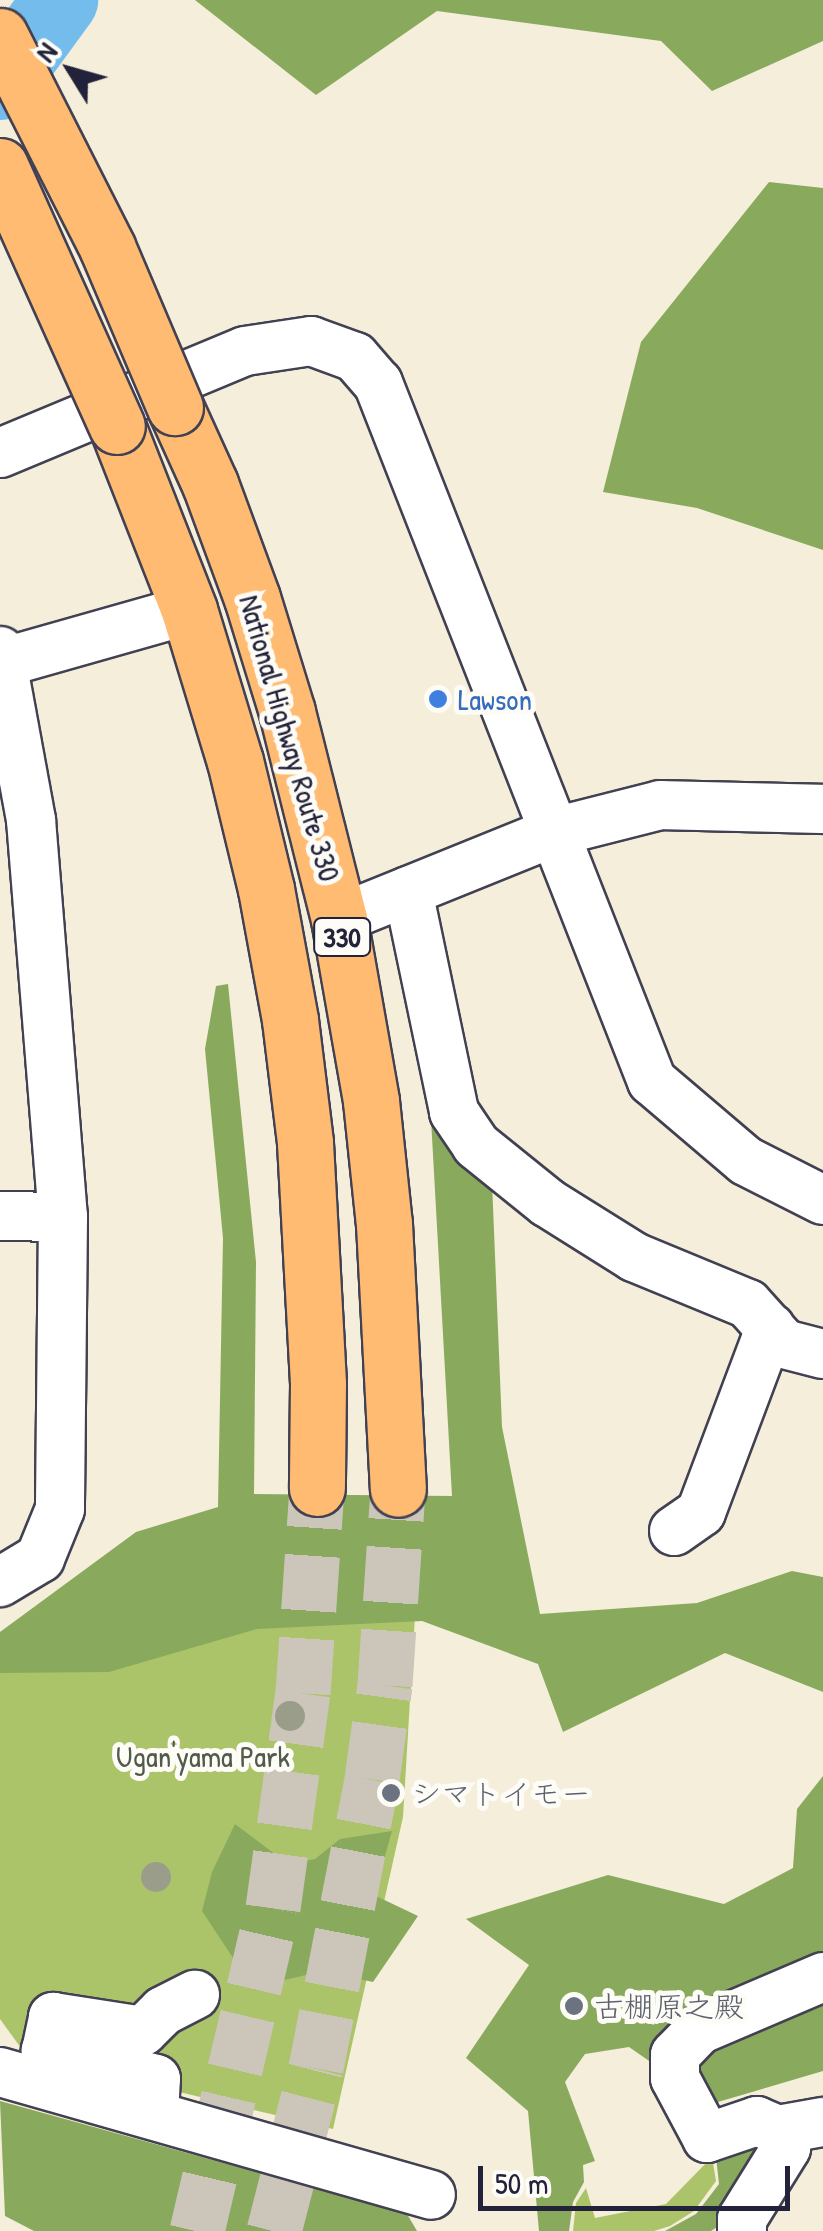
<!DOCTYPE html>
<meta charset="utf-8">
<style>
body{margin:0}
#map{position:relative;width:823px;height:2231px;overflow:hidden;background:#f5eeda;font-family:"Patrick Hand","Klee One",sans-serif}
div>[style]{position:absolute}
.green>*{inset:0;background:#acc469}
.forest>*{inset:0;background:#89aa5d}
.river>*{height:75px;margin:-37.5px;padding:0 37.5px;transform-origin:37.5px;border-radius:37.5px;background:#74bcec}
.highway-tunnel>*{height:55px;margin-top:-27.5px;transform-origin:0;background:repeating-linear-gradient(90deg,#cbc5ba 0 55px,transparent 0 83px)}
.roads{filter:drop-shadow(2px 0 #424153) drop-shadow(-2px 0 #424153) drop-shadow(0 2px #424153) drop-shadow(0 -2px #424153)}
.minor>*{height:48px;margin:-24px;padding:0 24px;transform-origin:24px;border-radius:24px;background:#fff}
.highway>*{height:55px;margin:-27.5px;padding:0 27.5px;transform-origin:27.5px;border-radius:27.5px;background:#ffbb71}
.bridges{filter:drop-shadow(2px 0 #424153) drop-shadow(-2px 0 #424153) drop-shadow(0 2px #424153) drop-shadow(0 -2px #424153)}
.highway-bridge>*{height:55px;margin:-27.5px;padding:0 27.5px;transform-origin:27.5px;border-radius:27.5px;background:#ffbb71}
.trees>*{width:30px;height:30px;margin:-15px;border-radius:50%;background:#9b9d8b}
.dots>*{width:28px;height:28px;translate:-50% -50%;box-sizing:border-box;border:5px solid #fdfcf7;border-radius:50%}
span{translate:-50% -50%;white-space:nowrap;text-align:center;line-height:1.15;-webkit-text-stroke:10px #fdfcf7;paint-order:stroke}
.shield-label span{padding:2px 8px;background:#fdfcf7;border:2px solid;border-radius:8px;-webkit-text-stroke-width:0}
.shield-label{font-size:28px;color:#22223b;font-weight:700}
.shop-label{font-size:30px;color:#366cbe}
.left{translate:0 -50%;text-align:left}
.street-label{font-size:30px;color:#22223b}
.park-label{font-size:30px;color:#525b4b}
.worship-label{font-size:30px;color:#5b616d}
.north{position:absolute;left:20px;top:20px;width:100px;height:100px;-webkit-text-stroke:8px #fdfcf7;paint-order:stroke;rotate:307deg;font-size:28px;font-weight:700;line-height:40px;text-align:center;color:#22223b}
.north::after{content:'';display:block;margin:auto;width:35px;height:45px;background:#22223b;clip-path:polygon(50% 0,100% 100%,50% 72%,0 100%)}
.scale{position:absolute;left:478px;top:2166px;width:312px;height:45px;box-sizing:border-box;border:5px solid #22223b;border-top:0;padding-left:12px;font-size:30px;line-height:35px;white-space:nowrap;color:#22223b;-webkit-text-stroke:8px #fdfcf7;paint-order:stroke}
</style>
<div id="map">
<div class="green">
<div style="clip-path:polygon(422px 1500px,403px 1817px,333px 2129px,26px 2055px,0 2019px,0 1632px)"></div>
<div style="clip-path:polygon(712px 2157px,716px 2181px,694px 2211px,670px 2226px,654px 2231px,573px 2231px,576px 2203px,586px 2188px,595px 2218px,666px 2204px)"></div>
</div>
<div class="forest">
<div style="clip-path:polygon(195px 0,823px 0,823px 41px,712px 91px,661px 41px,437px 11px,316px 95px)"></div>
<div style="clip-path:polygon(769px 182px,823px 188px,823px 550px,697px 508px,603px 492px,641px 342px)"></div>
<div style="clip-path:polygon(228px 984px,256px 1262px,254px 1494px,452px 1496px,431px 1119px,444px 1120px,492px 1182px,502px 1427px,540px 1614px,697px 1603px,792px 1571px,823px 1577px,823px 1692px,725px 1653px,563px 1732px,538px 1664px,422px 1621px,257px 1629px,109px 1672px,0 1673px,0 1632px,136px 1532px,218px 1507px,223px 1238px,205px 1049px,216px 986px)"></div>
<div style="clip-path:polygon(823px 1776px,823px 2071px,711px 2104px,629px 2047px,585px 2054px,565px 2082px,595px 2161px,583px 2165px,584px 2182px,573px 2202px,569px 2231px,539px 2231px,528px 2111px,466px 2058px,529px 1965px,466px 1919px,608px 1875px,724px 1904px,793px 1868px,797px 1809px)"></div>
<div style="clip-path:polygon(235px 1824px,288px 1864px,315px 1859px,340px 1839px,392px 1831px,374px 1895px,418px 1916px,373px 1982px,323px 1971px,276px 1982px,237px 1964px,202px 1911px,212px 1872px)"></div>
<div style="clip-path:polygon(0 2101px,407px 2214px,417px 2231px,34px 2231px,5px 2216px)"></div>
<div style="clip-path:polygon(753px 2141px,759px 2160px,722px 2224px,711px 2231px,665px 2231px,696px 2214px,719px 2184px,715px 2148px)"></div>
</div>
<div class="river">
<div style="left:0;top:82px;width:102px;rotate:-53.8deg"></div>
</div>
<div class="highway-tunnel">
<div style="left:197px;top:2231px;width:332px;rotate:-76.8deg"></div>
<div style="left:273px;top:1908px;width:217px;rotate:-82.1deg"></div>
<div style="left:303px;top:1693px;width:205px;rotate:-86.1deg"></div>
<div style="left:274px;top:2231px;width:168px;rotate:-75.6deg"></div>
<div style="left:316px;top:2068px;width:294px;rotate:-79deg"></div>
<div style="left:372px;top:1779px;width:95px;rotate:-82.1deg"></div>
<div style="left:385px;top:1685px;width:196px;rotate:-86.2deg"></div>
</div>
<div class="roads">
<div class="minor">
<div style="left:0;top:453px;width:265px;rotate:-22.6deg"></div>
<div style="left:245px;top:351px;width:67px;rotate:-8.6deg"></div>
<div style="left:311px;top:341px;width:47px;rotate:20deg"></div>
<div style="left:355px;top:357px;width:35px;rotate:49deg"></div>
<div style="left:378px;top:383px;width:750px;rotate:68.57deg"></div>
<div style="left:652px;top:1081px;width:123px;rotate:40.4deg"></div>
<div style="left:746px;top:1161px;width:86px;rotate:26.9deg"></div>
<div style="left:0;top:651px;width:172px;rotate:79.6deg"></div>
<div style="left:31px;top:820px;width:398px;rotate:85.4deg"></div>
<div style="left:63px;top:1217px;width:292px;rotate:90.6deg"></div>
<div style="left:60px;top:1509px;width:53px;rotate:112.2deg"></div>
<div style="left:40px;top:1558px;width:47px;rotate:149deg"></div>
<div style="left:5px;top:662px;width:191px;rotate:-15.8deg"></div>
<div style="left:408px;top:891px;width:226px;rotate:78.2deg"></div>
<div style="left:454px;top:1112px;width:40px;rotate:56deg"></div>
<div style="left:476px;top:1145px;width:92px;rotate:38.9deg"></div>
<div style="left:548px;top:1203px;width:102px;rotate:32.1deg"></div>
<div style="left:634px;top:1257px;width:123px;rotate:22.4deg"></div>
<div style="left:748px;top:1304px;width:54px;rotate:48deg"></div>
<div style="left:784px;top:1344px;width:40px;rotate:14.4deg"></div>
<div style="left:339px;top:919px;width:232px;rotate:-22deg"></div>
<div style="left:554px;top:832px;width:110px;rotate:-14.2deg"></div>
<div style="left:661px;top:805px;width:162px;rotate:1.4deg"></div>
<div style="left:0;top:1216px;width:63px;rotate:0.9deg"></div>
<div style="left:674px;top:1531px;width:33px;rotate:-35deg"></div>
<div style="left:701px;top:1512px;width:197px;rotate:-69.4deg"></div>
<div style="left:0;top:2072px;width:448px;rotate:15.9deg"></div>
<div style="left:154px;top:2115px;width:36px;rotate:-87deg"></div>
<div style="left:156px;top:2079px;width:114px;rotate:-165.7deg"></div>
<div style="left:46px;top:2051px;width:35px;rotate:-78deg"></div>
<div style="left:53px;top:2017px;width:91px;rotate:8.8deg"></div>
<div style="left:143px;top:2031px;width:28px;rotate:-45deg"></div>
<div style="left:163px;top:2011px;width:36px;rotate:-27deg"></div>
<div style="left:778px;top:2130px;width:46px;rotate:-10.1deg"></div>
<div style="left:742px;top:2231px;width:12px;rotate:-90deg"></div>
<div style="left:742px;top:2219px;width:84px;rotate:-58.2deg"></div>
<div style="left:786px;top:2148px;width:20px;rotate:-114deg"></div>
<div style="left:778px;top:2130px;width:23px;rotate:-157deg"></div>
<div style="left:757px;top:2121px;width:53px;rotate:161.2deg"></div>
<div style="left:707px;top:2138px;width:68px;rotate:-118.1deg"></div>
<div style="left:675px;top:2078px;width:23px;rotate:-90deg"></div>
<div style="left:675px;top:2055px;width:35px;rotate:-46deg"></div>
<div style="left:699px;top:2030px;width:135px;rotate:-23.1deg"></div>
</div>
<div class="highway">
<div style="left:175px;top:407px;width:85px;rotate:65.6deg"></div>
<div style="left:210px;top:484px;width:121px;rotate:69.8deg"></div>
<div style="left:252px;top:598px;width:119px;rotate:72.9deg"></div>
<div style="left:287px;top:712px;width:213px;rotate:75.9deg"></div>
<div style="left:339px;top:919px;width:185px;rotate:80deg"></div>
<div style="left:371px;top:1101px;width:124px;rotate:84deg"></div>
<div style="left:384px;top:1224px;width:265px;rotate:87deg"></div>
<div style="left:117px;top:426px;width:198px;rotate:68.6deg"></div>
<div style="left:189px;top:610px;width:158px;rotate:73.1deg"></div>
<div style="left:235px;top:761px;width:132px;rotate:76.4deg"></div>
<div style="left:266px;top:889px;width:133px;rotate:79.6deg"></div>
<div style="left:290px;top:1020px;width:124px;rotate:83deg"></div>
<div style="left:305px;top:1143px;width:241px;rotate:86.9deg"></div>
<div style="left:318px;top:1384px;width:104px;rotate:90.6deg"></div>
</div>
</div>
<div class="bridges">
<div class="highway-bridge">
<div style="left:0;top:36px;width:237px;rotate:63.1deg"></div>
<div style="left:107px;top:247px;width:174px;rotate:67deg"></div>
<div style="left:0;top:166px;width:285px;rotate:65.8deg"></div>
</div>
</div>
<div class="trees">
<div style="left:290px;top:1716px"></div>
<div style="left:156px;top:1877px"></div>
</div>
<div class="dots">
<div style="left:438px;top:699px;background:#3f7fe0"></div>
<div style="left:391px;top:1793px;background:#6b7280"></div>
<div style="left:574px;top:2006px;background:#6b7280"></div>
</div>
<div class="shield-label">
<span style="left:342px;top:937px">330</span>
</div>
<div class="shop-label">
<span class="left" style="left:458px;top:699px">Lawson</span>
</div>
<div class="street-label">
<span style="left:290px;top:738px;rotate:74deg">National Highway Route 330</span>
</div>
<div class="park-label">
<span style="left:203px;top:1756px">Ugan'yama Park</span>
</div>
<div class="worship-label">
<span class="left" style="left:411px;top:1793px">シマトイモー</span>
<span class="left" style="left:594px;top:2006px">古棚原之殿</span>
</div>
<div class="north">N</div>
<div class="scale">50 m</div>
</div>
